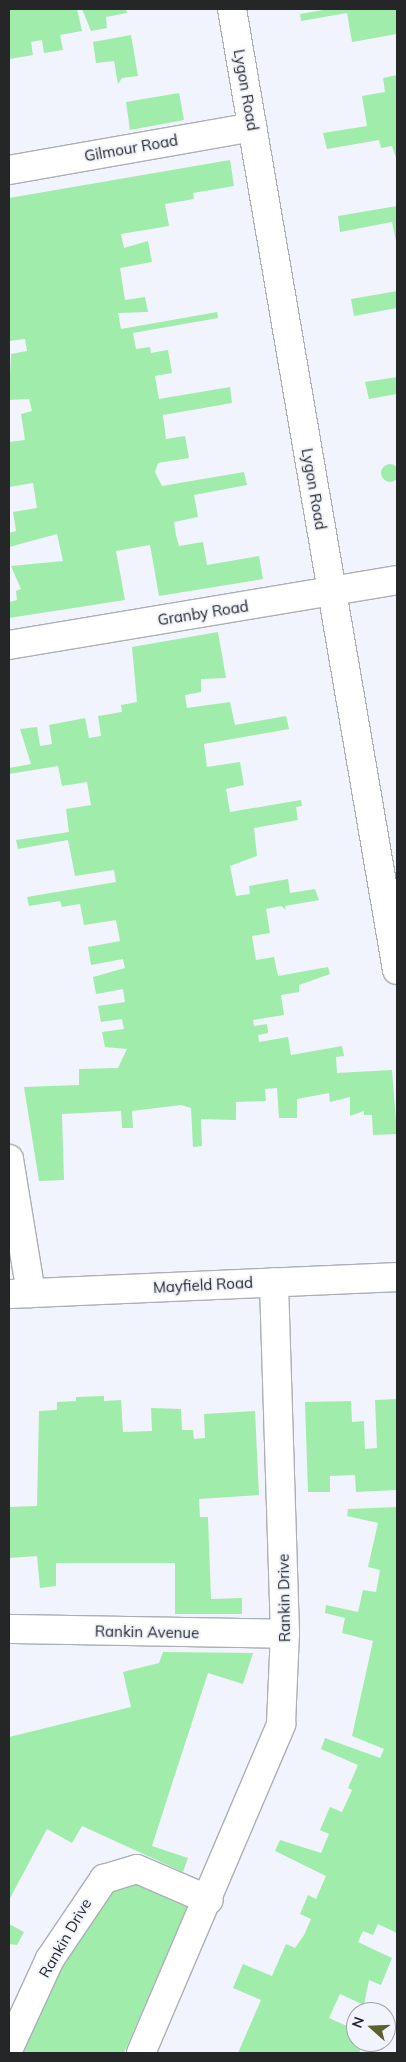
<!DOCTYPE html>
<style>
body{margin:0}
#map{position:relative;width:406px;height:2062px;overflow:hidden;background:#f1f4fc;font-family:Mulish,sans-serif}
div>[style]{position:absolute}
.green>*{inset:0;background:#a0ecaa}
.round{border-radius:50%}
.roads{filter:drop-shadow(1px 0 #acafb6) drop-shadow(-1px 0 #acafb6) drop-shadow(0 1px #acafb6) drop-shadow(0 -1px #acafb6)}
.minor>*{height:28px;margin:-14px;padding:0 14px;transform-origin:14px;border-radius:14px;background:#fff}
span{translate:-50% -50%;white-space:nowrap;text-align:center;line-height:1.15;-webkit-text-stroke:4px #f1f4fc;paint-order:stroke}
.street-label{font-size:15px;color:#252628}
.frame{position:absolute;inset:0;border:10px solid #252628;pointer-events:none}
.north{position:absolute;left:346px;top:2002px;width:50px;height:50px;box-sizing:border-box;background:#f1f4fc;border:1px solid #9fa2a7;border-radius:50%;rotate:290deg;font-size:14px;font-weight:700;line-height:20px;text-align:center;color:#252628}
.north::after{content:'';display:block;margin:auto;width:18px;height:22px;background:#5c612e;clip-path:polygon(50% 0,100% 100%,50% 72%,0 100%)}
</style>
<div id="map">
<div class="green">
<div style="clip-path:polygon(9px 9px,77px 9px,82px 31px,60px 35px,63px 50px,44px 53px,42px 40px,31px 42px,33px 55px,9px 59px)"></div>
<div style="clip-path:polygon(82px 9px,126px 9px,127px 13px,106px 17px,107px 28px,91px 31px)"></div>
<div style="clip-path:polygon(329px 9px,397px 9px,397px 34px,352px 42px,347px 13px,301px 21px,300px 14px)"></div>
<div style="clip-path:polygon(131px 35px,138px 76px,122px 78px,118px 84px,114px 61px,96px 63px,93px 42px)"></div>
<div style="clip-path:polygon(397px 75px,397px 161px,392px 146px,381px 148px,379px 140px,327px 149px,323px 133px,367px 126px,362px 96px,385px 92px,383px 78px)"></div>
<div style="clip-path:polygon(179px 93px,184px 120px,130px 130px,126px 102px)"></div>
<div style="clip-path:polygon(230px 160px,234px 186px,193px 193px,194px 199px,165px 204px,169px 226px,121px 234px,124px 248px,148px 241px,152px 262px,120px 268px,125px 300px,145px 297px,148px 312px,118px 313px,121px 329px,217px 312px,218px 318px,133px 333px,136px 349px,150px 347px,151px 353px,168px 350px,172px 373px,155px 376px,159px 399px,230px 387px,232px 403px,163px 415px,166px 439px,185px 436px,189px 458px,158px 463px,155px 472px,162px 486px,244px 472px,247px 485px,194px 495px,198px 517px,174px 522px,176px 535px,179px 546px,203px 542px,207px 565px,259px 556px,263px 579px,159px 596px,150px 545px,116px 551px,125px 600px,9px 618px,9px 602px,17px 600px,16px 591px,21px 589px,11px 566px,63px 561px,57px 534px,9px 547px,9px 533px,16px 531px,13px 512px,37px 508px,33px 483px,9px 487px,9px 442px,25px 440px,21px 414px,32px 411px,29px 399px,9px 400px,11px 354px,27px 351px,25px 339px,9px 341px,9px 198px)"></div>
<div style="clip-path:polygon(397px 206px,397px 246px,392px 222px,340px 232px,338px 216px)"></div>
<div style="clip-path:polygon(397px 291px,397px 308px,354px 316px,351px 299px)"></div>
<div style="clip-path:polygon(397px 377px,397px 394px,369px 399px,365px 382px)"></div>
<div class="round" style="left:381px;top:464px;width:18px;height:18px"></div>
<div style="clip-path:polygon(218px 632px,226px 678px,201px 679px,201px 692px,185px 695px,187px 708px,230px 702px,235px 725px,286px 716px,289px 729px,204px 744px,207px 767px,240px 762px,244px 785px,226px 789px,230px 812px,301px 800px,302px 806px,296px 807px,298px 820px,254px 828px,257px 856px,230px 866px,236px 896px,250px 894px,249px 886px,288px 879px,290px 893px,315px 889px,319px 900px,285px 906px,286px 910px,281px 906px,266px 909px,270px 933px,252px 936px,256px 960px,274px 957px,278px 976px,328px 967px,330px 974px,299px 985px,299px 992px,281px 995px,284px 1015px,253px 1020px,254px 1026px,267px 1024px,268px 1033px,258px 1035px,259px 1042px,288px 1037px,291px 1055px,342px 1046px,344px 1056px,336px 1057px,337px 1073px,392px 1070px,397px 1134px,373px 1135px,372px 1115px,364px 1115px,364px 1111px,350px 1116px,350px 1097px,330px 1102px,329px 1093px,297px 1099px,297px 1118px,279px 1118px,277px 1088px,265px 1089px,266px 1101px,236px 1102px,236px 1120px,201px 1119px,202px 1146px,193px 1147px,191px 1108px,181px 1105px,132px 1111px,133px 1128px,122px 1128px,121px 1111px,62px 1114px,64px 1180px,39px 1181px,24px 1087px,79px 1085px,79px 1069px,118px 1068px,127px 1049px,105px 1047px,102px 1032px,124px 1029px,122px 1019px,101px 1022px,98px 1006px,125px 1002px,123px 989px,96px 994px,93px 977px,125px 968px,123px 959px,91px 965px,88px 947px,120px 941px,116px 920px,84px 925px,80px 904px,62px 907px,60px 901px,29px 906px,27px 897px,116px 882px,114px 870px,75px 876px,68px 840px,18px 849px,16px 840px,69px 832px,66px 809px,91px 805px,87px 782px,62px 786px,58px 766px,9px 774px,9px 768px,31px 764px,20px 729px,37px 727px,40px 746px,52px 744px,49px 725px,85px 718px,89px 738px,101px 736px,98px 716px,122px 712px,121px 705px,137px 702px,132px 647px)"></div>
<div style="clip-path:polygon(104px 1396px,104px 1401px,121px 1400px,123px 1432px,152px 1431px,151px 1408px,181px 1409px,182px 1430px,193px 1430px,194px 1439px,205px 1438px,204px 1414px,255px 1411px,259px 1495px,199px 1499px,200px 1517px,208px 1517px,211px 1599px,242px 1598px,242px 1614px,175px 1614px,175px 1563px,56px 1563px,56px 1586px,40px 1588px,37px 1556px,9px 1558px,9px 1507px,37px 1506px,39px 1411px,57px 1410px,57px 1402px,76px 1401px,76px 1397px)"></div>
<div style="clip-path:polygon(397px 1399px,397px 1490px,356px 1492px,355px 1475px,330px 1476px,330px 1492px,308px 1492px,305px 1402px,351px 1401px,352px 1422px,364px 1421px,365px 1449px,377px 1448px,375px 1400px)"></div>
<div style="clip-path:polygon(397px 1507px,397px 1933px,378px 1924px,373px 1935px,363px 1931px,358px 1942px,392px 1958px,381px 1985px,369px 1980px,364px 2005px,340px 1994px,329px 2018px,356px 2030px,356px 2042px,364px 2042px,359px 2053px,238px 2053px,261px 2000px,233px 1988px,243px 1964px,272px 1976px,286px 1944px,295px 1948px,304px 1935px,311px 1919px,300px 1914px,308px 1895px,316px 1899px,326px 1876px,275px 1851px,280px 1840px,321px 1853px,329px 1834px,320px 1830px,330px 1807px,342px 1812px,352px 1790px,348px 1788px,358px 1765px,321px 1749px,325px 1738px,380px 1758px,384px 1749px,352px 1736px,373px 1641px,342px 1633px,345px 1618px,325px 1613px,326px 1605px,358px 1612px,363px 1590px,376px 1592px,380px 1570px,368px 1567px,378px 1523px,347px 1516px,348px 1509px)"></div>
<div style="clip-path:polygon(163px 1652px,253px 1653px,243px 1684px,208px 1673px,180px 1759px,152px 1846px,188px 1858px,183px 1872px,82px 1826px,72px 1843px,47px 1829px,9px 1900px,9px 1737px,131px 1707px,123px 1672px,159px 1663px)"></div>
<div style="clip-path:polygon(133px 1882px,188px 1906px,124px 2053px,21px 2053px,64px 1959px,110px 1889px)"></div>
<div style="clip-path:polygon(9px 1924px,24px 1932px,17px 1945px,9px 1944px)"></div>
</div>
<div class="roads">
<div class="minor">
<div style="left:232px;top:9px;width:975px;rotate:80.26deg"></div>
<div style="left:9px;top:170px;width:247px;rotate:-10deg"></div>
<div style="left:9px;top:645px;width:393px;rotate:-9.5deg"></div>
<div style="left:9px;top:1159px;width:136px;rotate:80.7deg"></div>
<div style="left:9px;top:1294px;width:388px;rotate:-2.5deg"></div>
<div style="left:9px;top:1629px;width:276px;rotate:1deg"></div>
<div style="left:9px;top:2048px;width:98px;rotate:-65.3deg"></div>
<div style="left:50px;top:1959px;width:97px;rotate:-56deg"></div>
<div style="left:104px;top:1879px;width:34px;rotate:-17deg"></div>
<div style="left:137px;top:1869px;width:78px;rotate:23.3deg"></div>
<div style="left:141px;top:2053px;width:358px;rotate:-66.9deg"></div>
<div style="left:281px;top:1724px;width:90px;rotate:-87.5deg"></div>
<div style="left:285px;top:1634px;width:352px;rotate:-91.8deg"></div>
</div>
</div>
<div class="street-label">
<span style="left:246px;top:90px;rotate:80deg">Lygon Road</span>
<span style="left:131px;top:148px;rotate:-10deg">Gilmour Road</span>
<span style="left:314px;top:489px;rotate:80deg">Lygon Road</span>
<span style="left:203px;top:613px;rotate:-9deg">Granby Road</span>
<span style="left:203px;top:1285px;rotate:-3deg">Mayfield Road</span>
<span style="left:284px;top:1598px;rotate:-91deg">Rankin Drive</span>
<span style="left:147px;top:1632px;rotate:1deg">Rankin Avenue</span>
<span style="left:65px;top:1938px;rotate:-60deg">Rankin Drive</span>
</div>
<div class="frame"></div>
<div class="north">N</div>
</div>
